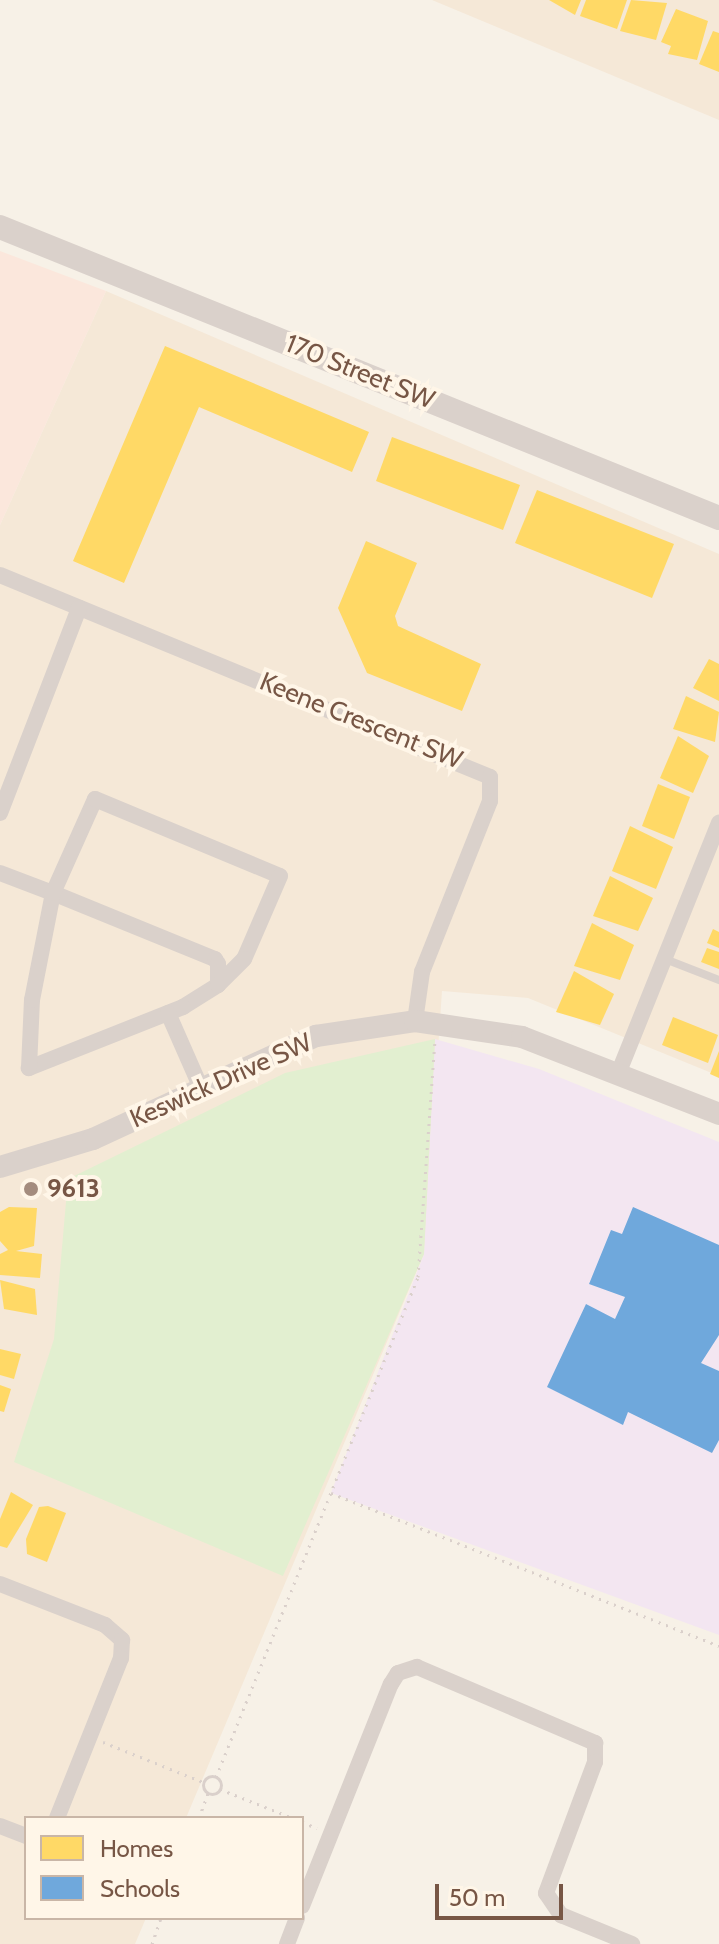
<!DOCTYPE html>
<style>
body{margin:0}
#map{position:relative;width:719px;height:1944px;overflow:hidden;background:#f7f1e7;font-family:Cabin,sans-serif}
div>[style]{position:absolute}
.residential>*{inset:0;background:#f5e8d7}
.commercial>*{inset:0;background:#fbe7dc}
.education>*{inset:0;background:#f3e6f1}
.green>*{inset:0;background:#e2efd0}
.homes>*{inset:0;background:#ffd966}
.schools>*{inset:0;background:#6fa8dc}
.path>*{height:3px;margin-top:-1.5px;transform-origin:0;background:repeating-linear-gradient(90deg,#dad0cb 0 2px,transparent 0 8px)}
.path>.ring{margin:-1.5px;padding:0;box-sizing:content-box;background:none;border:3px solid #dad0cb;border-radius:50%}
.service>*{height:8px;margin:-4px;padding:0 4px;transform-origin:4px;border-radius:4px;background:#dad1cb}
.minor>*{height:16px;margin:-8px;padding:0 8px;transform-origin:8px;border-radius:8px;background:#dad1cb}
.tertiary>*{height:22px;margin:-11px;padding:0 11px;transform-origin:11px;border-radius:11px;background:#dad1cb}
.secondary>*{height:24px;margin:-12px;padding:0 12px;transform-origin:12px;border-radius:12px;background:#dad1cb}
.dots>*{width:22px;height:22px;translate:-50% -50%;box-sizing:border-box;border:4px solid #fff6e8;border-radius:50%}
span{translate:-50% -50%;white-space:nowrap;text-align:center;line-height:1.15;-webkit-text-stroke:8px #fff6e8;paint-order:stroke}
.street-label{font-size:26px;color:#775645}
.poi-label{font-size:26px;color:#775645;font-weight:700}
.left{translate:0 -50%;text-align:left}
.legend{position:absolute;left:24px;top:1816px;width:280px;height:104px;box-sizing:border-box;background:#fff6e8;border:2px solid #c9b6a7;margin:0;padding:10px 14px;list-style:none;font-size:24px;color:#775645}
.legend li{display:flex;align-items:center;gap:16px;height:40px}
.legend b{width:40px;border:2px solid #c9b6a7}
.scale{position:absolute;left:435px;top:1884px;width:128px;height:36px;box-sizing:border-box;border:4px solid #775645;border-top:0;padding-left:10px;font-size:24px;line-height:28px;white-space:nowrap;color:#775645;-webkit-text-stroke:6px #fff6e8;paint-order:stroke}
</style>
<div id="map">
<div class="residential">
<div style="clip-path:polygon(432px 0,719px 0,719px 120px)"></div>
<div style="clip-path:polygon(106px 291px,719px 554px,719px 1076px,528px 998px,442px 991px,424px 1254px,186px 1818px,26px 1818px,26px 1918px,146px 1918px,135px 1944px,0 1944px,0 525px)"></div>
</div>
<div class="commercial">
<div style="clip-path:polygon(0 251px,106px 291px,0 525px)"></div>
</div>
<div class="education">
<div style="clip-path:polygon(435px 1039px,539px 1069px,719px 1142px,719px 1635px,331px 1493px,424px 1254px)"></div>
</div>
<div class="green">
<div style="clip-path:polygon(435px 1039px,424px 1254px,283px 1576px,14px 1462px,54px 1339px,68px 1179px,285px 1073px)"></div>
</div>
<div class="homes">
<div style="clip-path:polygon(549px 0,581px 0,575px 15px)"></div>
<div style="clip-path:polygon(586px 0,627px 0,617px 29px,580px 16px)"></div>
<div style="clip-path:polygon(631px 0,667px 3px,656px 40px,620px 31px)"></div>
<div style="clip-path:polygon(676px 9px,708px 21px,697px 60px,668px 54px,671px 46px,661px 42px)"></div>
<div style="clip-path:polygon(713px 31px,719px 33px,719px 72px,699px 64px)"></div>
<div style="clip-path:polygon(165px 346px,369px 432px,352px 472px,199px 407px,124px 583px,73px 561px)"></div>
<div style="clip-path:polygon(392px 437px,520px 485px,503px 530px,376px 481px)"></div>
<div style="clip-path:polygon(537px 490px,674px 544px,652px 598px,515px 543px)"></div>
<div style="clip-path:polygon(366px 541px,417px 563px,395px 616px,398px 626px,481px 664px,462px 711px,367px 673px,338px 608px)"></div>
<div style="clip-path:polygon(709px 659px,719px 664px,719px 701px,693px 688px)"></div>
<div style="clip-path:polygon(686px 696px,719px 712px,715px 742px,673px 729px)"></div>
<div style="clip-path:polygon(678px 736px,709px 756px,693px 793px,660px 778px)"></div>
<div style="clip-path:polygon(658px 784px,690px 797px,674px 839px,642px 826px)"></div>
<div style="clip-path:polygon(630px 826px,673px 847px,656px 889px,612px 871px)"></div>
<div style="clip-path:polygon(610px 876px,653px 898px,638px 931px,593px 916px)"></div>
<div style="clip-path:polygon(592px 923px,634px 945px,620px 980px,574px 966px)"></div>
<div style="clip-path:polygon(713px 929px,719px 932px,719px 948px,707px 943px)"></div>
<div style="clip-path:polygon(707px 948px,719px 952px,719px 969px,701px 962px)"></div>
<div style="clip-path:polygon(574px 971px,614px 994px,600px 1025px,556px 1012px)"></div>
<div style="clip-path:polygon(673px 1017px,718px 1035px,708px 1063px,662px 1045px)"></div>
<div style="clip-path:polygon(719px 1051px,719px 1078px,710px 1074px)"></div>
<div style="clip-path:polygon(9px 1207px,37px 1208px,34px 1246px,16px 1251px,42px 1254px,40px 1278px,0 1275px,0 1254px,8px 1250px,0 1241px,0 1212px)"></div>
<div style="clip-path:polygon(0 1280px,35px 1289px,37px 1315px,4px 1309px)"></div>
<div style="clip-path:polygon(0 1349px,21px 1354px,14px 1379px,0 1375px)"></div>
<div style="clip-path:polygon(0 1385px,11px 1389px,4px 1412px,0 1411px)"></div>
<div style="clip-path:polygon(11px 1492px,33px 1505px,7px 1548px,0 1546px,0 1519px)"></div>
<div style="clip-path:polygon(48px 1506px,66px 1513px,47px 1562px,27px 1554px,26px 1539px,39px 1507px)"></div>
</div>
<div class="schools">
<div style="clip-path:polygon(633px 1207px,719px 1245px,719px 1335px,701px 1363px,719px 1371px,719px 1440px,712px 1453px,628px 1412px,623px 1425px,547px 1387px,586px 1304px,615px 1319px,625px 1297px,589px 1284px,611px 1230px,622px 1234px)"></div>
</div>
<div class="path">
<div style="left:331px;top:1493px;width:417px;rotate:21.5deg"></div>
<div style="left:103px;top:1742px;width:108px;rotate:21.8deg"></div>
<div class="ring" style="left:203px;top:1776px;width:15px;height:15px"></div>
<div style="left:216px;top:1777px;width:539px;rotate:-68deg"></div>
<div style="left:418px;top:1277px;width:236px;rotate:-85.9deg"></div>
<div style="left:220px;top:1789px;width:79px;rotate:21.7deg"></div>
<div style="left:199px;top:1818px;width:27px;rotate:-70deg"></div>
<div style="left:302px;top:1822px;width:16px;rotate:22deg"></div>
<div style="left:152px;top:1944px;width:28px;rotate:-71deg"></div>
</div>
<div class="service">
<div style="left:665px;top:959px;width:58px;rotate:21.3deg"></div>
</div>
<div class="minor">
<div style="left:0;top:575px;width:530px;rotate:22.4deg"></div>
<div style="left:490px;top:777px;width:24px;rotate:90deg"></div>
<div style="left:490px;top:801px;width:184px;rotate:111.7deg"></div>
<div style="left:422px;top:972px;width:49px;rotate:98.1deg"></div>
<div style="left:0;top:813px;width:220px;rotate:-68.9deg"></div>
<div style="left:0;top:873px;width:57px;rotate:20.7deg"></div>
<div style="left:53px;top:893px;width:175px;rotate:22.2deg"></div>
<div style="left:215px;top:959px;width:6px;rotate:59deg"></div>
<div style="left:218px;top:964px;width:21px;rotate:90deg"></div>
<div style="left:218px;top:985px;width:41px;rotate:147.8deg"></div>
<div style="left:183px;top:1007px;width:166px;rotate:158.4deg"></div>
<div style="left:29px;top:1068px;width:68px;rotate:-87.5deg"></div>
<div style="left:32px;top:1000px;width:109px;rotate:-78.9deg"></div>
<div style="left:53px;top:893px;width:103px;rotate:-65.9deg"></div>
<div style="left:95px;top:799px;width:200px;rotate:22.6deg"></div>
<div style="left:280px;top:876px;width:90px;rotate:113.4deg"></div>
<div style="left:244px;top:959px;width:37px;rotate:135deg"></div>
<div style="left:168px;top:1013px;width:82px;rotate:66.3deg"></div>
<div style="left:618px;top:1074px;width:271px;rotate:-68.1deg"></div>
<div style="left:0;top:1584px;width:113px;rotate:21.3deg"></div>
<div style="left:105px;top:1625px;width:23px;rotate:41deg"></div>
<div style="left:122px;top:1640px;width:18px;rotate:93deg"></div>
<div style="left:121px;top:1658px;width:172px;rotate:111.8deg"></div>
<div style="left:0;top:1826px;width:28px;rotate:21deg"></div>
<div style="left:302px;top:1906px;width:239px;rotate:-68.2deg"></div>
<div style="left:391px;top:1684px;width:13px;rotate:-58deg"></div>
<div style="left:398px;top:1673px;width:20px;rotate:-18deg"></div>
<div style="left:417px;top:1667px;width:194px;rotate:23.1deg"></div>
<div style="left:595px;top:1743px;width:19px;rotate:90deg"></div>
<div style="left:595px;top:1762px;width:140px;rotate:110.5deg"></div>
<div style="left:546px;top:1893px;width:27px;rotate:56deg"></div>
<div style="left:561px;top:1915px;width:77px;rotate:22.2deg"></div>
<div style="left:287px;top:1944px;width:28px;rotate:-69deg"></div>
</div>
<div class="tertiary">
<div style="left:0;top:1167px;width:97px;rotate:-16.8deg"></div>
<div style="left:93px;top:1139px;width:246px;rotate:-24.8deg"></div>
<div style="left:316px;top:1036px;width:100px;rotate:-8.6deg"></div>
<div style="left:415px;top:1021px;width:108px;rotate:8.5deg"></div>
<div style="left:522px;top:1037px;width:212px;rotate:21.3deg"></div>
</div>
<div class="secondary">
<div style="left:0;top:227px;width:776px;rotate:22.03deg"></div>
</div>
<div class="dots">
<div style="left:31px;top:1189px;background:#a48c7e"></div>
</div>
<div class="street-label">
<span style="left:360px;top:372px;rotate:22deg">170 Street SW</span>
<span style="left:361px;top:721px;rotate:22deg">Keene Crescent SW</span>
<span style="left:221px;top:1081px;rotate:-24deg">Keswick Drive SW</span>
</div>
<div class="poi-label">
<span class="left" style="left:47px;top:1189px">9613</span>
</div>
<ul class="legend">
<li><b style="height:22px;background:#ffd966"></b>Homes</li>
<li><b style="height:22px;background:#6fa8dc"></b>Schools</li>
</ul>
<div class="scale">50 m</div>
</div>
